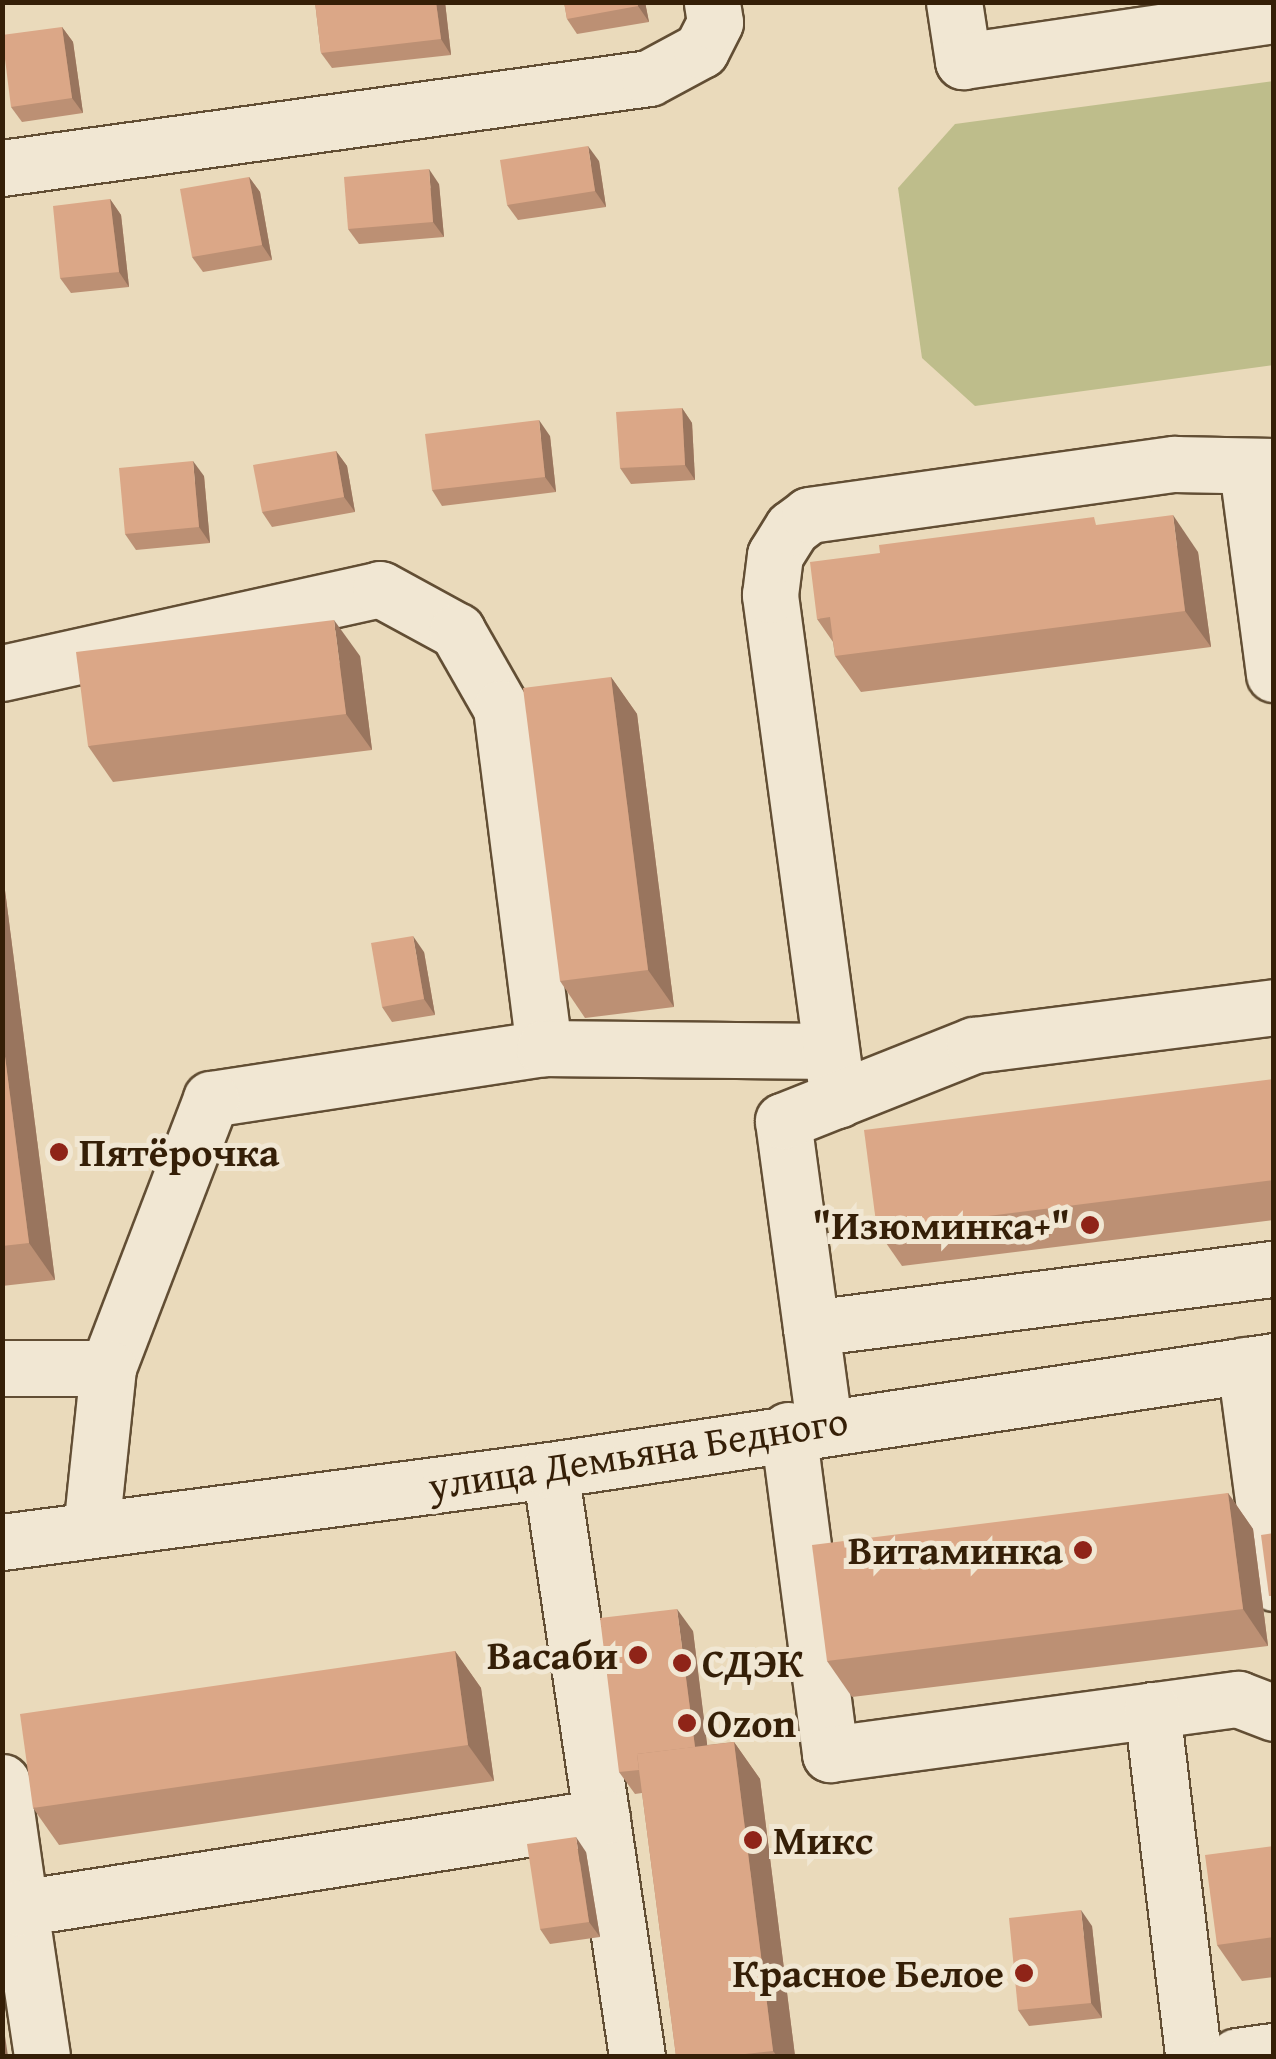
<!DOCTYPE html>
<meta charset="utf-8">
<style>
body{margin:0}
#map{position:relative;width:1276px;height:2059px;overflow:hidden;background:#eadabb;font-family:"Gentium Book Plus",serif}
div>[style]{position:absolute}
.green>*{inset:0;background:#bebd8b}
.roads{filter:drop-shadow(2px 0 #624e34) drop-shadow(-2px 0 #624e34) drop-shadow(0 2px #624e34) drop-shadow(0 -2px #624e34)}
.minor>*{height:55px;margin:-27.5px;padding:0 27.5px;transform-origin:27.5px;border-radius:27.5px;background:#f1e7d3}
.wall>*{inset:0;background:#bc9074}
.shaded-wall>*{inset:0;background:#99755e}
.building>*{inset:0;background:#dba787}
.dots>*{width:28px;height:28px;translate:-50% -50%;box-sizing:border-box;border:5px solid #f1e7d3;border-radius:50%}
span{translate:-50% -50%;white-space:nowrap;text-align:center;line-height:1.15;-webkit-text-stroke:10px #f1e7d3;paint-order:stroke}
.poi-label{font-size:40px;color:#351f07;font-weight:700}
.left{translate:0 -50%;text-align:left}
.right{translate:-100% -50%;text-align:right}
.street-label{font-size:40px;color:#351f07}
.frame{position:absolute;inset:0;border:5px solid #351f07;pointer-events:none}
</style>
<div id="map">
<div class="green">
<div style="clip-path:polygon(1273px 81px,1273px 365px,975px 406px,922px 358px,898px 188px,955px 124px)"></div>
</div>
<div class="roads">
<div class="minor">
<div style="left:954px;top:2px;width:60px;rotate:81.3deg"></div>
<div style="left:963px;top:61px;width:314px;rotate:-8.4deg"></div>
<div style="left:2px;top:168px;width:653px;rotate:-7.92deg"></div>
<div style="left:649px;top:78px;width:59px;rotate:-28.3deg"></div>
<div style="left:701px;top:50px;width:31px;rotate:-63deg"></div>
<div style="left:715px;top:22px;width:20px;rotate:-99deg"></div>
<div style="left:1247px;top:469px;width:207px;rotate:82.5deg"></div>
<div style="left:2px;top:673px;width:387px;rotate:-12.5deg"></div>
<div style="left:380px;top:589px;width:88px;rotate:28.6deg"></div>
<div style="left:457px;top:631px;width:89px;rotate:60.3deg"></div>
<div style="left:501px;top:708px;width:343px;rotate:82.8deg"></div>
<div style="left:544px;top:1048px;width:337px;rotate:171.3deg"></div>
<div style="left:211px;top:1099px;width:288px;rotate:111deg"></div>
<div style="left:108px;top:1368px;width:162px;rotate:96deg"></div>
<div style="left:544px;top:1048px;width:286px;rotate:0.6deg"></div>
<div style="left:838px;top:1100px;width:510px;rotate:-97.67deg"></div>
<div style="left:770px;top:595px;width:40px;rotate:-82.9deg"></div>
<div style="left:775px;top:555px;width:32px;rotate:-58deg"></div>
<div style="left:792px;top:528px;width:21px;rotate:-37deg"></div>
<div style="left:809px;top:515px;width:369px;rotate:-8deg"></div>
<div style="left:1174px;top:464px;width:100px;rotate:1.1deg"></div>
<div style="left:811px;top:1328px;width:467px;rotate:-7.3deg"></div>
<div style="left:1245px;top:1365px;width:220px;rotate:82.4deg"></div>
<div style="left:2px;top:1368px;width:106px"></div>
<div style="left:824px;top:1424px;width:306px;rotate:-97.7deg"></div>
<div style="left:783px;top:1121px;width:206px;rotate:-21.7deg"></div>
<div style="left:974px;top:1045px;width:302px;rotate:-7.2deg"></div>
<div style="left:788px;top:1430px;width:327px;rotate:82.6deg"></div>
<div style="left:830px;top:1754px;width:412px;rotate:-7.7deg"></div>
<div style="left:1238px;top:1699px;width:39px;rotate:21deg"></div>
<div style="left:550px;top:1470px;width:592px;rotate:81.56deg"></div>
<div style="left:2px;top:1542px;width:553px;rotate:-7.49deg"></div>
<div style="left:550px;top:1470px;width:732px;rotate:-8.56deg"></div>
<div style="left:1152px;top:1710px;width:348px;rotate:83.2deg"></div>
<div style="left:2px;top:1782px;width:127px;rotate:81.9deg"></div>
<div style="left:42px;top:2056px;width:150px;rotate:-98.5deg"></div>
<div style="left:20px;top:1908px;width:589px;rotate:-8.89deg"></div>
<div style="left:1237px;top:2056px;width:37px;rotate:-8deg"></div>
</div>
</div>
<div class="wall">
<div style="clip-path:polygon(315px 2px,445px 2px,451px 55px,332px 68px,321px 53px)"></div>
<div style="clip-path:polygon(564px 2px,645px 2px,649px 22px,577px 34px,567px 19px)"></div>
<div style="clip-path:polygon(62px 27px,73px 42px,83px 113px,22px 122px,11px 107px)"></div>
<div style="clip-path:polygon(599px 161px,606px 207px,518px 220px,507px 205px)"></div>
<div style="clip-path:polygon(249px 177px,260px 192px,272px 260px,203px 272px,192px 257px)"></div>
<div style="clip-path:polygon(439px 184px,444px 237px,359px 244px,348px 229px)"></div>
<div style="clip-path:polygon(110px 199px,121px 215px,129px 287px,71px 293px,60px 278px)"></div>
<div style="clip-path:polygon(682px 408px,692px 423px,695px 480px,631px 484px,620px 468px)"></div>
<div style="clip-path:polygon(550px 436px,556px 492px,442px 506px,432px 490px)"></div>
<div style="clip-path:polygon(336px 451px,347px 466px,355px 512px,272px 527px,262px 512px)"></div>
<div style="clip-path:polygon(204px 476px,210px 543px,136px 550px,125px 534px)"></div>
<div style="clip-path:polygon(1100px 525px,1198px 552px,1211px 647px,861px 692px,835px 656px,833px 642px,817px 619px)"></div>
<div style="clip-path:polygon(360px 656px,372px 750px,113px 782px,88px 746px)"></div>
<div style="clip-path:polygon(611px 677px,637px 714px,674px 1007px,585px 1018px,560px 981px)"></div>
<div style="clip-path:polygon(2px 867px,55px 1280px,2px 1286px)"></div>
<div style="clip-path:polygon(424px 952px,435px 1015px,392px 1022px,382px 1007px)"></div>
<div style="clip-path:polygon(1274px 1079px,1274px 1220px,902px 1266px,877px 1230px)"></div>
<div style="clip-path:polygon(1228px 1493px,1253px 1529px,1268px 1646px,852px 1697px,827px 1661px)"></div>
<div style="clip-path:polygon(693px 1631px,707px 1745px,734px 1742px,760px 1779px,795px 2056px,676px 2056px,642px 1793px,635px 1794px,619px 1772px)"></div>
<div style="clip-path:polygon(455px 1651px,481px 1688px,494px 1781px,59px 1845px,33px 1808px)"></div>
<div style="clip-path:polygon(1274px 1846px,1274px 1977px,1242px 1981px,1217px 1945px)"></div>
<div style="clip-path:polygon(586px 1852px,600px 1937px,550px 1944px,540px 1929px)"></div>
<div style="clip-path:polygon(1092px 1926px,1102px 2018px,1029px 2026px,1018px 2010px)"></div>
</div>
<div class="shaded-wall">
<div style="clip-path:polygon(436px 2px,445px 2px,451px 55px,441px 39px)"></div>
<div style="clip-path:polygon(637px 2px,645px 2px,649px 22px,638px 6px)"></div>
<div style="clip-path:polygon(62px 27px,73px 42px,83px 113px,72px 98px)"></div>
<div style="clip-path:polygon(588px 146px,599px 161px,606px 207px,595px 191px)"></div>
<div style="clip-path:polygon(429px 169px,439px 184px,444px 237px,433px 222px)"></div>
<div style="clip-path:polygon(249px 177px,260px 192px,272px 260px,262px 245px)"></div>
<div style="clip-path:polygon(110px 199px,121px 215px,129px 287px,119px 272px)"></div>
<div style="clip-path:polygon(682px 408px,692px 423px,695px 480px,685px 465px)"></div>
<div style="clip-path:polygon(539px 420px,550px 436px,556px 492px,545px 477px)"></div>
<div style="clip-path:polygon(336px 451px,347px 466px,355px 512px,344px 497px)"></div>
<div style="clip-path:polygon(193px 461px,204px 476px,210px 543px,199px 527px)"></div>
<div style="clip-path:polygon(1173px 515px,1198px 552px,1211px 647px,1185px 611px)"></div>
<div style="clip-path:polygon(334px 620px,360px 656px,372px 750px,346px 714px)"></div>
<div style="clip-path:polygon(611px 677px,637px 714px,674px 1007px,648px 970px)"></div>
<div style="clip-path:polygon(2px 867px,55px 1280px,29px 1243px,2px 1033px)"></div>
<div style="clip-path:polygon(413px 936px,424px 952px,435px 1015px,424px 999px)"></div>
<div style="clip-path:polygon(1228px 1493px,1253px 1529px,1268px 1646px,1243px 1609px)"></div>
<div style="clip-path:polygon(677px 1609px,693px 1631px,712px 1784px,697px 1762px)"></div>
<div style="clip-path:polygon(455px 1651px,481px 1688px,494px 1781px,468px 1745px)"></div>
<div style="clip-path:polygon(734px 1742px,760px 1779px,795px 2056px,777px 2056px,773px 2051px)"></div>
<div style="clip-path:polygon(576px 1837px,586px 1852px,600px 1937px,589px 1922px)"></div>
<div style="clip-path:polygon(1081px 1910px,1092px 1926px,1102px 2018px,1091px 2003px)"></div>
<div style="clip-path:polygon(2px 2016px,8px 2056px,2px 2056px)"></div>
</div>
<div class="building">
<div style="clip-path:polygon(315px 2px,436px 2px,441px 39px,321px 53px)"></div>
<div style="clip-path:polygon(564px 2px,637px 2px,638px 6px,567px 19px)"></div>
<div style="clip-path:polygon(62px 27px,72px 98px,11px 107px,2px 35px)"></div>
<div style="clip-path:polygon(588px 146px,595px 191px,507px 205px,500px 160px)"></div>
<div style="clip-path:polygon(429px 169px,433px 222px,348px 229px,344px 177px)"></div>
<div style="clip-path:polygon(249px 177px,262px 245px,192px 257px,180px 189px)"></div>
<div style="clip-path:polygon(110px 199px,119px 272px,60px 278px,53px 206px)"></div>
<div style="clip-path:polygon(682px 408px,685px 465px,620px 468px,616px 412px)"></div>
<div style="clip-path:polygon(539px 420px,545px 477px,432px 490px,425px 434px)"></div>
<div style="clip-path:polygon(336px 451px,344px 497px,262px 512px,253px 465px)"></div>
<div style="clip-path:polygon(193px 461px,199px 527px,125px 534px,119px 468px)"></div>
<div style="clip-path:polygon(1173px 515px,1185px 611px,835px 656px,830px 617px,817px 619px,810px 562px,880px 553px,879px 545px,1094px 517px,1096px 525px)"></div>
<div style="clip-path:polygon(334px 620px,346px 714px,88px 746px,76px 652px)"></div>
<div style="clip-path:polygon(611px 677px,648px 970px,560px 981px,523px 688px)"></div>
<div style="clip-path:polygon(413px 936px,424px 999px,382px 1007px,371px 943px)"></div>
<div style="clip-path:polygon(2px 1033px,29px 1243px,2px 1246px)"></div>
<div style="clip-path:polygon(1274px 1079px,1274px 1180px,877px 1230px,864px 1130px)"></div>
<div style="clip-path:polygon(1228px 1493px,1243px 1609px,827px 1661px,812px 1545px)"></div>
<div style="clip-path:polygon(1274px 1533px,1274px 1596px,1269px 1596px,1261px 1535px)"></div>
<div style="clip-path:polygon(677px 1609px,695px 1747px,637px 1754px,639px 1770px,619px 1772px,600px 1618px)"></div>
<div style="clip-path:polygon(455px 1651px,468px 1745px,33px 1808px,20px 1714px)"></div>
<div style="clip-path:polygon(734px 1742px,773px 2051px,727px 2056px,676px 2056px,637px 1754px)"></div>
<div style="clip-path:polygon(576px 1837px,589px 1922px,540px 1929px,527px 1844px)"></div>
<div style="clip-path:polygon(1274px 1846px,1274px 1937px,1217px 1945px,1205px 1855px)"></div>
<div style="clip-path:polygon(1081px 1910px,1091px 2003px,1018px 2010px,1009px 1918px)"></div>
</div>
<div class="dots">
<div style="left:59px;top:1152px;background:#8f2418"></div>
<div style="left:1090px;top:1225px;background:#8f2418"></div>
<div style="left:1083px;top:1550px;background:#8f2418"></div>
<div style="left:638px;top:1655px;background:#8f2418"></div>
<div style="left:682px;top:1663px;background:#8f2418"></div>
<div style="left:687px;top:1723px;background:#8f2418"></div>
<div style="left:753px;top:1840px;background:#8f2418"></div>
<div style="left:1024px;top:1973px;background:#8f2418"></div>
</div>
<div class="poi-label">
<span class="left" style="left:79px;top:1152px">Пятёрочка</span>
<span class="right" style="left:1070px;top:1225px">"Изюминка+"</span>
<span class="right" style="left:1063px;top:1550px">Витаминка</span>
<span class="right" style="left:618px;top:1655px">Васаби</span>
<span class="left" style="left:702px;top:1663px">СДЭК</span>
<span class="left" style="left:707px;top:1723px">Ozon</span>
<span class="left" style="left:773px;top:1840px">Микс</span>
<span class="right" style="left:1004px;top:1973px">Красное Белое</span>
</div>
<div class="street-label">
<span style="left:638px;top:1453px;rotate:-9deg">улица Демьяна Бедного</span>
</div>
<div class="frame"></div>
</div>
